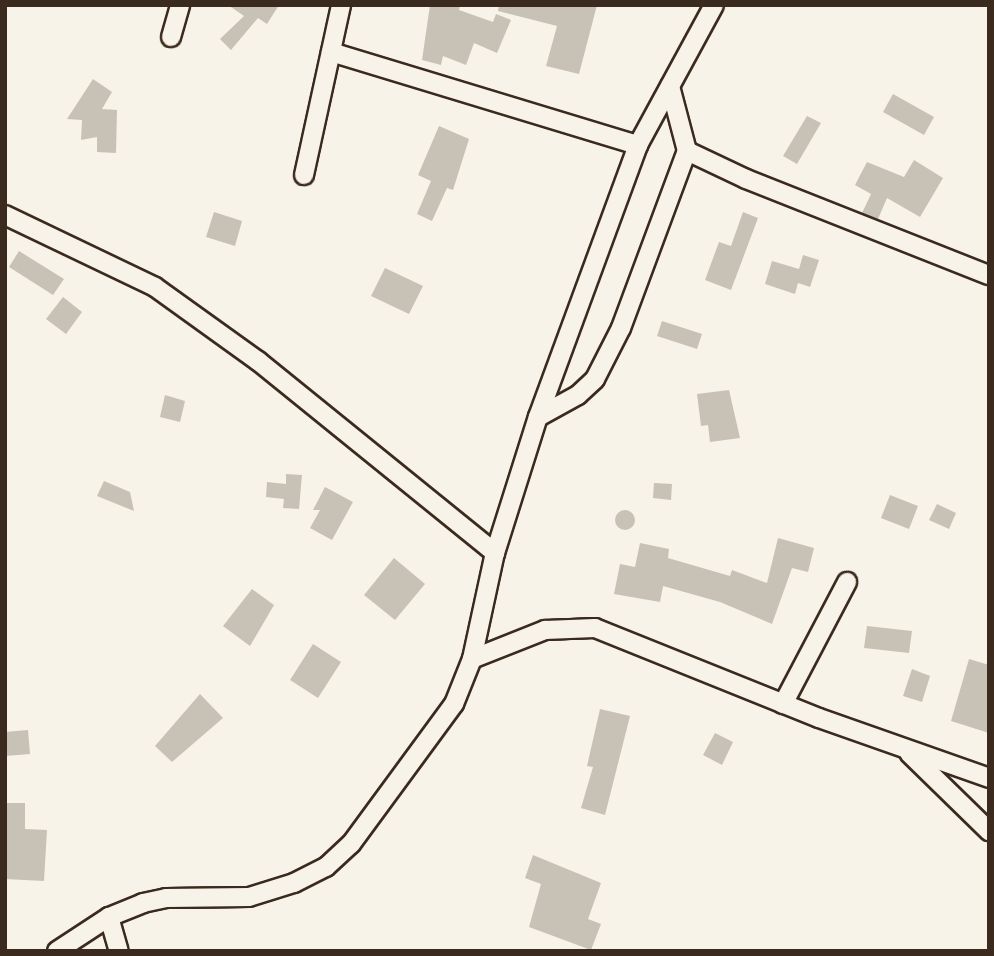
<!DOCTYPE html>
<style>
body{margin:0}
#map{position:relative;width:994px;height:956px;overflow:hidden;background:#f7f3e8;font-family:"Playpen Sans",sans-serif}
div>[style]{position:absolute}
.building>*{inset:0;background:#c8c1b6}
.round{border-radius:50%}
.roads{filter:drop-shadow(2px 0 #3b2a1e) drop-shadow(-2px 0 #3b2a1e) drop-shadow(0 2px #3b2a1e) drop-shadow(0 -2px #3b2a1e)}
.street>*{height:18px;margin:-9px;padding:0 9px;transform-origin:9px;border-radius:9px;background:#f7f3e8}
span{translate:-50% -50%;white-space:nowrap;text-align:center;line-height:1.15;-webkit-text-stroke:5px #f7f3e8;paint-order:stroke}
.frame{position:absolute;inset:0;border:7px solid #3b2a1e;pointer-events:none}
</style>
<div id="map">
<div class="building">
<div style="clip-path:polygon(228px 5px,279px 5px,267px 24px,258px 18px,231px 50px,220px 39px,244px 16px)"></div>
<div style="clip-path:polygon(430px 5px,460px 5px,459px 10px,493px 22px,496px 14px,511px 20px,497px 53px,474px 43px,466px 65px,443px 56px,441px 65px,422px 60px)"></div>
<div style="clip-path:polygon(499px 5px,597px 5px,579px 74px,546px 66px,557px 26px,498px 11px)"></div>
<div style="clip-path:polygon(93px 79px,112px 92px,102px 109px,117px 110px,116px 153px,97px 152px,97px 137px,81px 140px,82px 120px,67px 119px)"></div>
<div style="clip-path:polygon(893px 94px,934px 117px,924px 135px,883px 112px)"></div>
<div style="clip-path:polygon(807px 116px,821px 123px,797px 164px,783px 156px)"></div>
<div style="clip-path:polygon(439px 126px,469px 139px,453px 190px,447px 188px,432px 221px,417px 214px,431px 181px,418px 175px)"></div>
<div style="clip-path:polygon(914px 160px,943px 178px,920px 217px,887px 198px,878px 219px,862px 213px,871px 194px,855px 185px,867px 162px,904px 177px)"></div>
<div style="clip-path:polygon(214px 212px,242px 221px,235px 246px,206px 237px)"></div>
<div style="clip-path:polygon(743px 212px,758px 218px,731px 290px,705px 280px,719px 242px,731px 246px)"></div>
<div style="clip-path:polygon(19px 251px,64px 279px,53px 295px,9px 267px)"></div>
<div style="clip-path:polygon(803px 255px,819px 260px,810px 287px,798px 283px,795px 294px,765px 284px,772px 261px,799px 269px)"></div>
<div style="clip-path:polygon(385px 268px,423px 286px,409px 314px,371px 296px)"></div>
<div style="clip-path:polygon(63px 297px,82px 312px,66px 334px,46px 319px)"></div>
<div style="clip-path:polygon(662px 321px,702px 334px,697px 349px,657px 336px)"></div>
<div style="clip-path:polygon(729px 390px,740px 438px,710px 442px,708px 425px,701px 426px,697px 394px)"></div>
<div style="clip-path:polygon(165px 395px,185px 401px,180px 422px,160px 417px)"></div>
<div style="clip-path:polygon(286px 474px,302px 475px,299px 509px,283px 508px,284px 499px,266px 497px,267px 482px,286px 484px)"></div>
<div style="clip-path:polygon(104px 481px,130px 492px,134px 511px,97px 496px)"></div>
<div style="clip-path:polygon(654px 483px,672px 484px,671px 500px,653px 498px)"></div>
<div style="clip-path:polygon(325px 487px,353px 502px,332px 540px,310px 528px,320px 510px,313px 510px)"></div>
<div style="clip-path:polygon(890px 495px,918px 506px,909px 529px,881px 518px)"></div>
<div style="clip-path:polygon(937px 504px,956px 513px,949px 529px,929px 520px)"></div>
<div class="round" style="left:615px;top:510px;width:20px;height:20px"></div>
<div style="clip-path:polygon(778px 538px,814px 548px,808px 572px,792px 568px,772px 624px,720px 602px,663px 586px,660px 602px,614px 594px,620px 564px,635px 567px,640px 543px,669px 549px,668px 558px,730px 576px,732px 570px,767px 583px)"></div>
<div style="clip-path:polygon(394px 558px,425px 584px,395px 620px,364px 595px)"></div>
<div style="clip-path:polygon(252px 589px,274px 605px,250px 646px,223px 626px)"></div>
<div style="clip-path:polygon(867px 626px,912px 631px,909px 653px,864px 648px)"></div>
<div style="clip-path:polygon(313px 644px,341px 662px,318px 698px,290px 680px)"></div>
<div style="clip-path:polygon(969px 659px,989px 665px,989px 733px,951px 721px)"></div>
<div style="clip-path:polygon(912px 669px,930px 676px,922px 702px,903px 696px)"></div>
<div style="clip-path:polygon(200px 694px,223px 718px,172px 762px,155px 746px)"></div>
<div style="clip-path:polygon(600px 709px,630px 716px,605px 815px,581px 808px,593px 767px,587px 766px)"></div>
<div style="clip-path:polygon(28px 730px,30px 754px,5px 756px,5px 732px)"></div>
<div style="clip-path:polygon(715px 733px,733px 742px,722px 765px,703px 755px)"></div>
<div style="clip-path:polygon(5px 803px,25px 803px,25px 829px,47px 830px,44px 881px,5px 879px)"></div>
<div style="clip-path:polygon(533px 855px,601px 883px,588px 919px,601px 924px,591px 950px,529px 927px,541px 884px,525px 878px)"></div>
</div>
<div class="roads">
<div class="street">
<div style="left:171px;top:37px;width:33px;rotate:-74deg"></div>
<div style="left:331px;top:52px;width:321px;rotate:16.9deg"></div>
<div style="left:687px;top:151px;width:65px;rotate:25.4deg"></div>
<div style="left:746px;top:179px;width:261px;rotate:21.6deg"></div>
<div style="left:304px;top:175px;width:174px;rotate:-77.7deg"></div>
<div style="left:5px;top:215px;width:166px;rotate:25.6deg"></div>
<div style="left:155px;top:287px;width:127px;rotate:35.7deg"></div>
<div style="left:258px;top:361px;width:305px;rotate:39deg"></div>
<div style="left:538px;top:417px;width:46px;rotate:-28.8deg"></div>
<div style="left:578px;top:395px;width:23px;rotate:-43deg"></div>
<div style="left:595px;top:379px;width:57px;rotate:-63deg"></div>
<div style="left:621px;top:328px;width:189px;rotate:-69.6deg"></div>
<div style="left:687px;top:151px;width:67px;rotate:-104.7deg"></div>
<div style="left:472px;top:659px;width:79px;rotate:-21.7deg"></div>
<div style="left:545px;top:630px;width:50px;rotate:-2.3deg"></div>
<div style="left:595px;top:628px;width:241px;rotate:21.9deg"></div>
<div style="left:819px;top:718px;width:180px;rotate:19.4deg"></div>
<div style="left:783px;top:704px;width:138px;rotate:-62.3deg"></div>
<div style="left:909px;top:753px;width:112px;rotate:44.3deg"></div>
<div style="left:109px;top:917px;width:35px;rotate:74deg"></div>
<div style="left:57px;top:951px;width:62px;rotate:-33.2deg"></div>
<div style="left:109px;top:917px;width:37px;rotate:-22deg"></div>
<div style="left:143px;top:903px;width:24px;rotate:-12deg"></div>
<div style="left:166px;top:898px;width:83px;rotate:-0.7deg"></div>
<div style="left:249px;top:897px;width:47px;rotate:-17.3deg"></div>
<div style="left:294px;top:883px;width:36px;rotate:-27deg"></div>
<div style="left:326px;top:867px;width:34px;rotate:-43deg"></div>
<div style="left:351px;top:844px;width:174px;rotate:-53.7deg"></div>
<div style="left:454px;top:704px;width:48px;rotate:-68.2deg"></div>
<div style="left:472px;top:659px;width:108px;rotate:-77.8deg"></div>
<div style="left:495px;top:553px;width:143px;rotate:-72.5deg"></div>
<div style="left:538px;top:417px;width:290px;rotate:-69.8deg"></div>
<div style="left:638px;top:145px;width:159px;rotate:-61.5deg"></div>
</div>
</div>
<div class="frame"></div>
</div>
